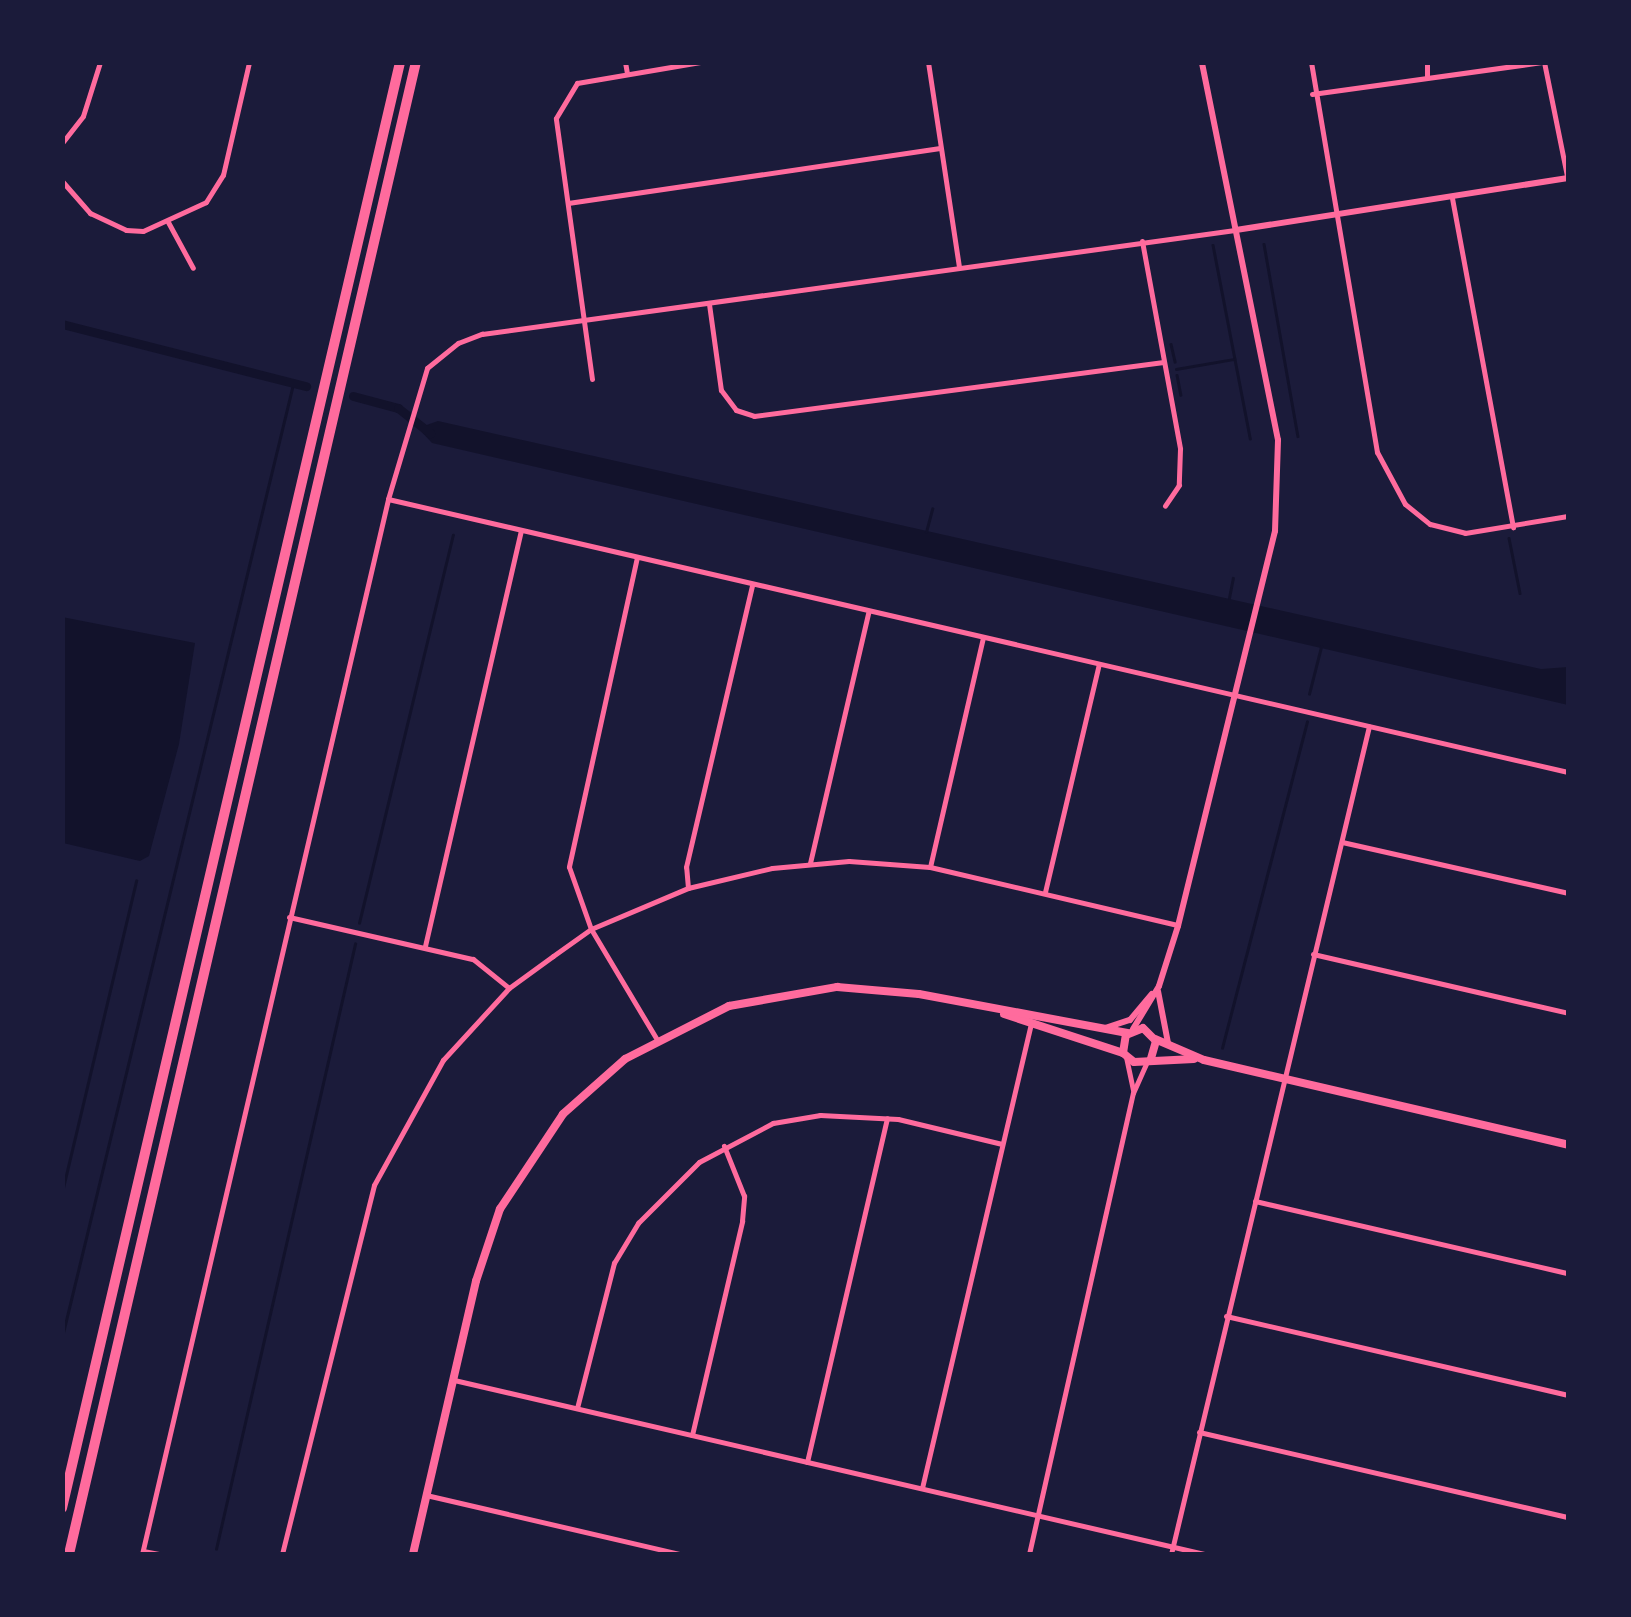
<!DOCTYPE html>
<style>
body{margin:0}
#map{position:relative;width:1631px;height:1617px;overflow:hidden;background:#1b1b3a;font-family:Literata,serif}
div>[style]{position:absolute}
.water>*{inset:0;background:#12122b}
.stream>*{height:2.5px;margin:-1.25px;padding:0 1.25px;transform-origin:1.25px;border-radius:1.25px;background:#12122b}
.canal>*{height:9px;margin:-4.5px;padding:0 4.5px;transform-origin:4.5px;border-radius:4.5px;background:#12122b}
.minor>*{height:5px;margin:-2.5px;padding:0 2.5px;transform-origin:2.5px;border-radius:2.5px;background:#ff6b9d}
.tertiary>*{height:6px;margin:-3px;padding:0 3px;transform-origin:3px;border-radius:3px;background:#ff6b9d}
.secondary>*{height:8px;margin:-4px;padding:0 4px;transform-origin:4px;border-radius:4px;background:#ff6b9d}
.motorway>*{height:10px;margin:-5px;padding:0 5px;transform-origin:5px;border-radius:5px;background:#ff6b9d}
span{translate:-50% -50%;white-space:nowrap;text-align:center;line-height:1.15;-webkit-text-stroke:10px #1b1b3a;paint-order:stroke}
.frame{position:absolute;inset:0;border:65px solid #1b1b3a;pointer-events:none}
</style>
<div id="map">
<div class="water">
<div style="clip-path:polygon(438px 421px,1541px 669px,1568px 667px,1568px 705px,432px 443px,418px 428px)"></div>
<div style="clip-path:polygon(62px 617px,195px 643px,179px 744px,149px 856px,140px 861px,63px 843px)"></div>
</div>
<div class="stream">
<div style="left:1264px;top:244px;width:195px;rotate:80deg"></div>
<div style="left:1213px;top:245px;width:197px;rotate:79.1deg"></div>
<div style="left:1171px;top:344px;width:18px;rotate:77deg"></div>
<div style="left:1176px;top:369px;width:59px;rotate:-9.8deg"></div>
<div style="left:1177px;top:375px;width:20px;rotate:79deg"></div>
<div style="left:926px;top:532px;width:24px;rotate:-75deg"></div>
<div style="left:1509px;top:538px;width:56px;rotate:78.7deg"></div>
<div style="left:1229px;top:598px;width:20px;rotate:-79deg"></div>
<div style="left:1309px;top:694px;width:49px;rotate:-75.7deg"></div>
<div style="left:359px;top:923px;width:399px;rotate:-76.4deg"></div>
<div style="left:1222px;top:1048px;width:337px;rotate:-75.4deg"></div>
<div style="left:62px;top:1192px;width:320px;rotate:-76.6deg"></div>
<div style="left:62px;top:1337px;width:981px;rotate:-76.37deg"></div>
<div style="left:216px;top:1549px;width:621px;rotate:-77.06deg"></div>
</div>
<div class="canal">
<div style="left:62px;top:324px;width:252px;rotate:14.3deg"></div>
<div style="left:353px;top:396px;width:47px;rotate:14.9deg"></div>
<div style="left:398px;top:408px;width:41px;rotate:38deg"></div>
</div>
<div class="minor">
<div style="left:625px;top:62px;width:11px;rotate:80deg"></div>
<div style="left:928px;top:62px;width:206px;rotate:81.4deg"></div>
<div style="left:1311px;top:62px;width:396px;rotate:80.4deg"></div>
<div style="left:1377px;top:452px;width:59px;rotate:61.7deg"></div>
<div style="left:1405px;top:504px;width:32px;rotate:39deg"></div>
<div style="left:1430px;top:524px;width:36px;rotate:14deg"></div>
<div style="left:1465px;top:533px;width:104px;rotate:-9.4deg"></div>
<div style="left:1427px;top:62px;width:15px;rotate:90deg"></div>
<div style="left:1544px;top:62px;width:121px;rotate:78.6deg"></div>
<div style="left:1312px;top:94px;width:232px;rotate:-7.9deg"></div>
<div style="left:62px;top:143px;width:34px;rotate:-52deg"></div>
<div style="left:83px;top:116px;width:57px;rotate:-72.5deg"></div>
<div style="left:62px;top:181px;width:43px;rotate:48.8deg"></div>
<div style="left:90px;top:213px;width:40px;rotate:25deg"></div>
<div style="left:126px;top:230px;width:17px;rotate:3deg"></div>
<div style="left:143px;top:231px;width:69px;rotate:-24.7deg"></div>
<div style="left:206px;top:202px;width:32px;rotate:-58deg"></div>
<div style="left:223px;top:175px;width:116px;rotate:-77deg"></div>
<div style="left:1452px;top:198px;width:335px;rotate:79.5deg"></div>
<div style="left:568px;top:203px;width:376px;rotate:-8.4deg"></div>
<div style="left:168px;top:222px;width:52px;rotate:61.5deg"></div>
<div style="left:1142px;top:241px;width:211px;rotate:79.6deg"></div>
<div style="left:1180px;top:449px;width:36px;rotate:92deg"></div>
<div style="left:1179px;top:485px;width:25px;rotate:124deg"></div>
<div style="left:709px;top:304px;width:87px;rotate:82.1deg"></div>
<div style="left:721px;top:390px;width:25px;rotate:53deg"></div>
<div style="left:736px;top:410px;width:19px;rotate:18deg"></div>
<div style="left:754px;top:416px;width:413px;rotate:-7.5deg"></div>
<div style="left:592px;top:379px;width:263px;rotate:-97.9deg"></div>
<div style="left:556px;top:118px;width:41px;rotate:-59deg"></div>
<div style="left:577px;top:83px;width:125px;rotate:-9.7deg"></div>
<div style="left:388px;top:499px;width:1211px;rotate:13.03deg"></div>
<div style="left:637px;top:557px;width:317px;rotate:102.4deg"></div>
<div style="left:569px;top:867px;width:66px;rotate:70.5deg"></div>
<div style="left:591px;top:929px;width:127px;rotate:59.2deg"></div>
<div style="left:1342px;top:842px;width:232px;rotate:12.7deg"></div>
<div style="left:810px;top:863px;width:257px;rotate:-76.9deg"></div>
<div style="left:930px;top:867px;width:236px;rotate:-77deg"></div>
<div style="left:688px;top:888px;width:21px;rotate:-95deg"></div>
<div style="left:686px;top:867px;width:290px;rotate:-76.8deg"></div>
<div style="left:1045px;top:892px;width:234px;rotate:-76.7deg"></div>
<div style="left:289px;top:917px;width:189px;rotate:12.9deg"></div>
<div style="left:473px;top:959px;width:46px;rotate:38.9deg"></div>
<div style="left:425px;top:946px;width:426px;rotate:-77deg"></div>
<div style="left:1313px;top:954px;width:262px;rotate:13deg"></div>
<div style="left:1126px;top:1057px;width:34px;rotate:78deg"></div>
<div style="left:1255px;top:1201px;width:321px;rotate:13deg"></div>
<div style="left:1226px;top:1316px;width:351px;rotate:13deg"></div>
<div style="left:454px;top:1380px;width:770px;rotate:13.06deg"></div>
<div style="left:577px;top:1408px;width:150px;rotate:-75.7deg"></div>
<div style="left:614px;top:1263px;width:47px;rotate:-59deg"></div>
<div style="left:638px;top:1223px;width:86px;rotate:-45deg"></div>
<div style="left:699px;top:1162px;width:84px;rotate:-27.8deg"></div>
<div style="left:773px;top:1123px;width:48px;rotate:-9.7deg"></div>
<div style="left:820px;top:1115px;width:78px;rotate:2.9deg"></div>
<div style="left:898px;top:1119px;width:107px;rotate:13.5deg"></div>
<div style="left:1199px;top:1432px;width:379px;rotate:13deg"></div>
<div style="left:692px;top:1435px;width:220px;rotate:-76.8deg"></div>
<div style="left:742px;top:1221px;width:25px;rotate:-85deg"></div>
<div style="left:744px;top:1196px;width:54px;rotate:-111.8deg"></div>
<div style="left:807px;top:1462px;width:353px;rotate:-76.9deg"></div>
<div style="left:922px;top:1488px;width:476px;rotate:-76.8deg"></div>
<div style="left:426px;top:1495px;width:261px;rotate:13.1deg"></div>
<div style="left:143px;top:1551px;width:16px;rotate:11deg"></div>
<div style="left:142px;top:1554px;width:1083px;rotate:-76.87deg"></div>
<div style="left:388px;top:499px;width:137px;rotate:-73.4deg"></div>
<div style="left:427px;top:368px;width:40px;rotate:-39deg"></div>
<div style="left:458px;top:343px;width:26px;rotate:-21deg"></div>
<div style="left:482px;top:334px;width:760px;rotate:-7.86deg"></div>
<div style="left:282px;top:1554px;width:380px;rotate:-76deg"></div>
<div style="left:374px;top:1185px;width:143px;rotate:-61.1deg"></div>
<div style="left:443px;top:1060px;width:98px;rotate:-47.5deg"></div>
<div style="left:509px;top:988px;width:54px;rotate:-36deg"></div>
<div style="left:553px;top:956px;width:47px;rotate:-35.4deg"></div>
<div style="left:591px;top:929px;width:105px;rotate:-22.9deg"></div>
<div style="left:688px;top:888px;width:86px;rotate:-13.4deg"></div>
<div style="left:772px;top:868px;width:77px;rotate:-5.2deg"></div>
<div style="left:849px;top:861px;width:81px;rotate:4.2deg"></div>
<div style="left:930px;top:867px;width:254px;rotate:13.2deg"></div>
<div style="left:1029px;top:1554px;width:473px;rotate:-77.3deg"></div>
<div style="left:1133px;top:1093px;width:34px;rotate:-66deg"></div>
<div style="left:1171px;top:1554px;width:851px;rotate:-76.55deg"></div>
</div>
<div class="tertiary">
<div style="left:1236px;top:230px;width:336px;rotate:-8.9deg"></div>
<div style="left:1158px;top:991px;width:53px;rotate:79.1deg"></div>
<div style="left:1105px;top:1028px;width:26px;rotate:-18deg"></div>
<div style="left:1130px;top:1020px;width:34px;rotate:-50deg"></div>
<div style="left:1133px;top:1029px;width:50px;rotate:-58.8deg"></div>
<div style="left:1159px;top:986px;width:63px;rotate:-72.4deg"></div>
<div style="left:1178px;top:926px;width:407px;rotate:-76.2deg"></div>
<div style="left:1275px;top:531px;width:91px;rotate:-88.1deg"></div>
<div style="left:1278px;top:440px;width:386px;rotate:-101.4deg"></div>
</div>
<div class="secondary">
<div style="left:1004px;top:1014px;width:125px;rotate:18.1deg"></div>
<div style="left:1123px;top:1053px;width:14px;rotate:39deg"></div>
<div style="left:1134px;top:1062px;width:60px;rotate:-2.9deg"></div>
<div style="left:1155px;top:1039px;width:53px;rotate:23.2deg"></div>
<div style="left:1204px;top:1060px;width:374px;rotate:13.1deg"></div>
<div style="left:1123px;top:1053px;width:18px;rotate:-81deg"></div>
<div style="left:1126px;top:1035px;width:18px;rotate:-22deg"></div>
<div style="left:1143px;top:1028px;width:18px;rotate:45deg"></div>
<div style="left:1156px;top:1041px;width:19px;rotate:106deg"></div>
<div style="left:413px;top:1554px;width:280px;rotate:-77deg"></div>
<div style="left:476px;top:1281px;width:76px;rotate:-71.6deg"></div>
<div style="left:500px;top:1209px;width:114px;rotate:-56.4deg"></div>
<div style="left:563px;top:1114px;width:83px;rotate:-41.6deg"></div>
<div style="left:625px;top:1059px;width:117px;rotate:-27deg"></div>
<div style="left:729px;top:1006px;width:110px;rotate:-10deg"></div>
<div style="left:837px;top:987px;width:82px;rotate:4.9deg"></div>
<div style="left:919px;top:994px;width:212px;rotate:10.6deg"></div>
</div>
<div class="motorway">
<div style="left:62px;top:1508px;width:1485px;rotate:-76.84deg"></div>
<div style="left:69px;top:1554px;width:1532px;rotate:-76.91deg"></div>
</div>
<div class="frame"></div>
</div>
